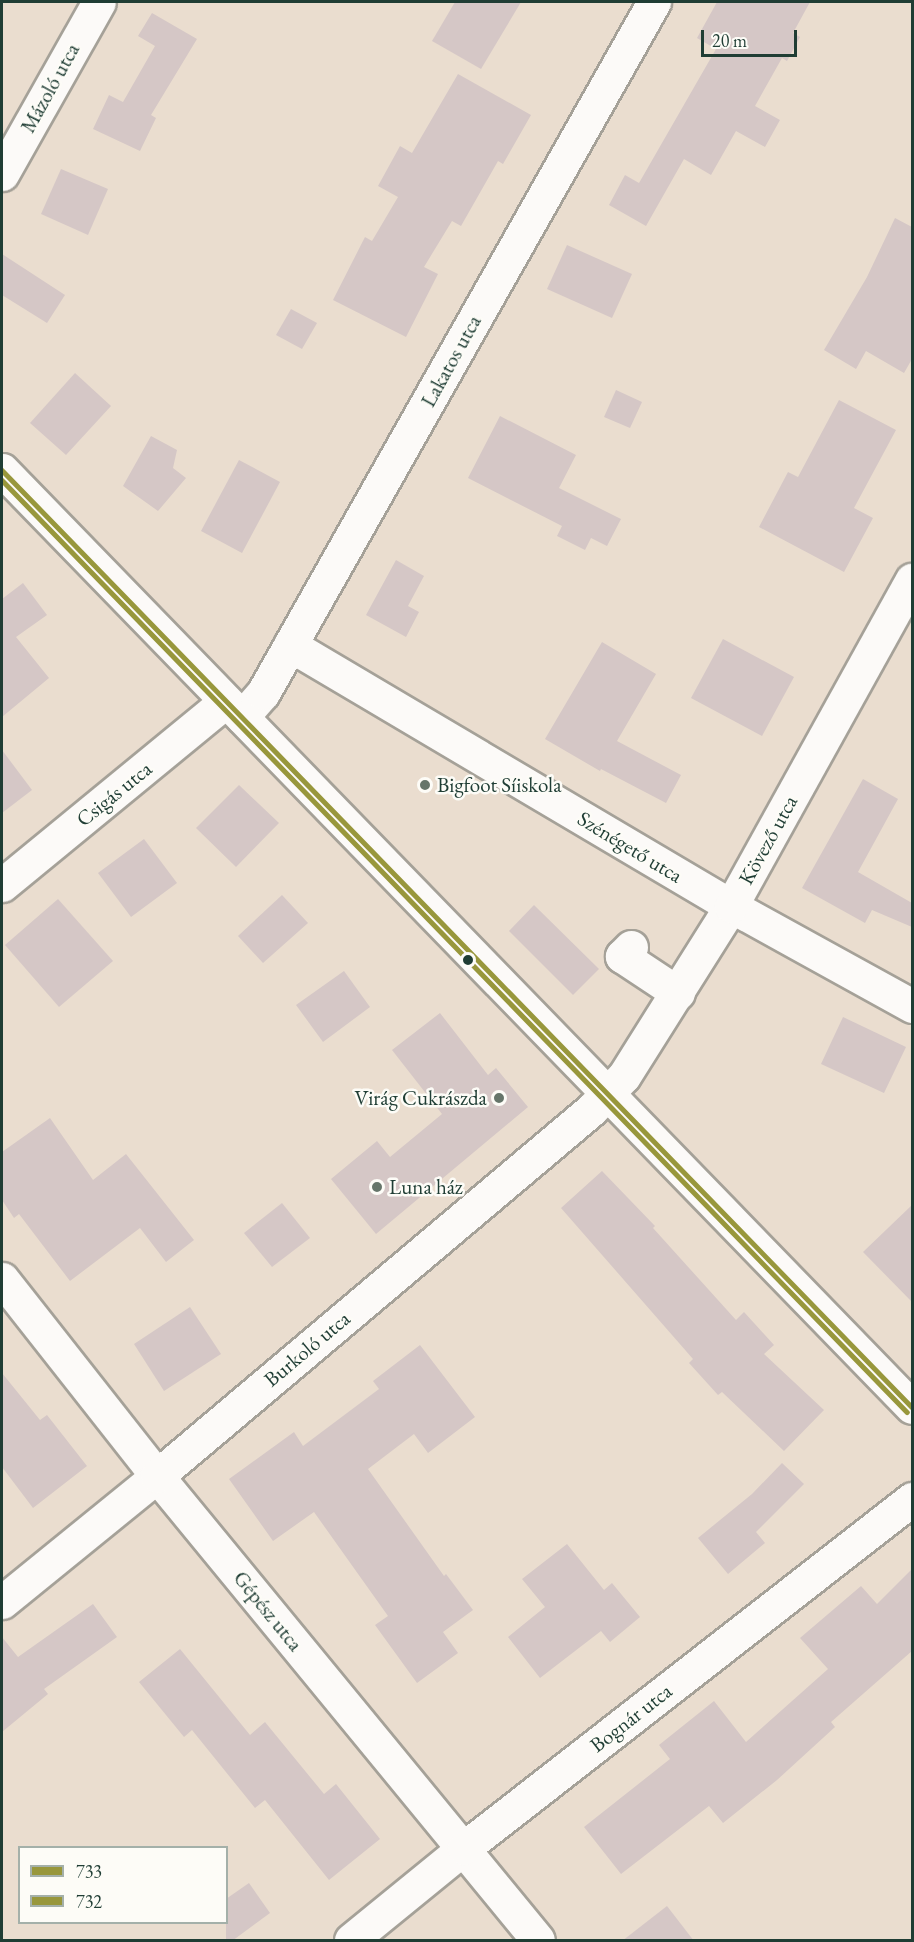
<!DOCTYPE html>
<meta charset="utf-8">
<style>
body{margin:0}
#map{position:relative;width:914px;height:1942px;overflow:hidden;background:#eaddcf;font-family:"EB Garamond",serif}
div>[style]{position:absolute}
.building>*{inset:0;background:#d5c7c6}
.roads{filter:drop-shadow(2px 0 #a5a198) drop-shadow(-2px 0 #a5a198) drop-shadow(0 2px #a5a198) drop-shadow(0 -2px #a5a198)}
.minor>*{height:33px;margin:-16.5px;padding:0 16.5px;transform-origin:16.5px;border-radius:16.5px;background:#fcfaf8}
.bus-1>*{height:4.5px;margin:-2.25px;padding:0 2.25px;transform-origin:2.25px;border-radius:2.25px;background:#98973c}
.bus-2>*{height:4.5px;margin:-2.25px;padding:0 2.25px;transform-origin:2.25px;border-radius:2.25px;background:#98973c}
.dots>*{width:16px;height:16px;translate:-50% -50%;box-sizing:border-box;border:3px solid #fdfcf7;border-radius:50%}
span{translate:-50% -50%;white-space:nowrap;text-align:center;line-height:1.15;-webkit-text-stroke:5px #fdfcf7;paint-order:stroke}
.street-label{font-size:21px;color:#1f3d34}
.poi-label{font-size:21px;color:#1f3d34}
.left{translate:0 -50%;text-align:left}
.right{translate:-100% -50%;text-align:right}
.frame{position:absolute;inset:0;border:3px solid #1f3d34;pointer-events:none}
.legend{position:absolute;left:18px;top:1846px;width:210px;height:78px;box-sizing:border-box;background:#fdfcf7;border:2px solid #a4b0a9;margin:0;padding:8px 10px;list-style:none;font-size:18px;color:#1f3d34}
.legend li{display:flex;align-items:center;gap:12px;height:30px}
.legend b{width:30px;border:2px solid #a4b0a9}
.scale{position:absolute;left:701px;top:30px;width:96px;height:27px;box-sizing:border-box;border:3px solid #1f3d34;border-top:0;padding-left:8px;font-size:18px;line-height:21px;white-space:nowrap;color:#1f3d34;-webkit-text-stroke:4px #fdfcf7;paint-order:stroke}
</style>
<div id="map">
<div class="building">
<div style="clip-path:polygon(455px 2px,521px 2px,481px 69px,432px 41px)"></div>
<div style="clip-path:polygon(717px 2px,810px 2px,793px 33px,800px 37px,787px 61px,782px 58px,755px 106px,780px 120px,765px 147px,736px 131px,711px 175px,684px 159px,646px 226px,609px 205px,625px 175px,639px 183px,716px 49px,697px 38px)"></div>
<div style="clip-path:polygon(152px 13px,197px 39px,151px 115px,156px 118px,140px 151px,93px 129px,109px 95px,123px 102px,155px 46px,138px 36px)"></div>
<div style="clip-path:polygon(458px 74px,531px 115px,503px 164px,498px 161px,461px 226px,452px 221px,424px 267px,438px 274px,406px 337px,333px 300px,365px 237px,372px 241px,398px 197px,378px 186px,400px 146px,412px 153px)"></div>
<div style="clip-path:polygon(61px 169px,108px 189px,88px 235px,41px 214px)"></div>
<div style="clip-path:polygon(895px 218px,912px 227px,912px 359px,904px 373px,866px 351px,856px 369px,824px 350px,867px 277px)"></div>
<div style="clip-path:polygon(567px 245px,632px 274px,612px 318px,547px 289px)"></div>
<div style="clip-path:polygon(2px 254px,65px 295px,47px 323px,2px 295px)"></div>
<div style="clip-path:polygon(291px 309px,317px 323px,302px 349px,276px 335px)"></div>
<div style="clip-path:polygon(75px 373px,111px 406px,66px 455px,30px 423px)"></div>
<div style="clip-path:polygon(616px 390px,642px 402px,630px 428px,604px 417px)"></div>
<div style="clip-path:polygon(839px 400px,896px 430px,854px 508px,873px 518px,844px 572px,759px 527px,788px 472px,798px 477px)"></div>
<div style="clip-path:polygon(500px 416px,576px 455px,559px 488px,621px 519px,607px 546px,591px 538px,585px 550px,557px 536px,562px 526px,468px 478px)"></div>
<div style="clip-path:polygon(151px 436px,177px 450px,173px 468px,186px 478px,158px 511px,123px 486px)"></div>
<div style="clip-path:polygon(239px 460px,280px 482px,242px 553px,201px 531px)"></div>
<div style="clip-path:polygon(396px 560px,424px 576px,408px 606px,419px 612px,406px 637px,366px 615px)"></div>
<div style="clip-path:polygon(23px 583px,47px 615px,16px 637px,49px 678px,2px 717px,2px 599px)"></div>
<div style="clip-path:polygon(723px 639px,794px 677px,762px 736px,691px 698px)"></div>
<div style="clip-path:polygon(602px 642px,656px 674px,617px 741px,681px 775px,666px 803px,601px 769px,600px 771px,545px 739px)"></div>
<div style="clip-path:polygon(2px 750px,32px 790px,2px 813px)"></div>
<div style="clip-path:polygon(863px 779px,898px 799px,858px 872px,912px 903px,912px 927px,872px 910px,865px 923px,802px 888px)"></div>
<div style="clip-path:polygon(239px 785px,279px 823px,236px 867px,196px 828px)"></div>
<div style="clip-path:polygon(144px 839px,177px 883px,131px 917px,98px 873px)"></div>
<div style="clip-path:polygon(282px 895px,308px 923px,263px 963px,238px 936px)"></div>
<div style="clip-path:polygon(58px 899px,113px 961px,59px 1007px,5px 945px)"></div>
<div style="clip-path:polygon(534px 905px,599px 969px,573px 995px,509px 931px)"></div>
<div style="clip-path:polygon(344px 971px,370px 1007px,323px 1042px,296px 1005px)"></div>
<div style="clip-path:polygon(440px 1013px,488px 1075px,496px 1068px,528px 1107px,376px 1234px,331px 1179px,377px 1141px,390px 1157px,442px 1114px,392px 1050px)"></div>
<div style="clip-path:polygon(843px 1017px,906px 1047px,884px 1093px,821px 1064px)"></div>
<div style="clip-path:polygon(50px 1118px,93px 1180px,126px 1154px,194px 1240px,166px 1262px,140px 1228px,70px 1281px,19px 1214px,14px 1218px,2px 1200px,2px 1152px)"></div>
<div style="clip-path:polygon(602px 1171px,655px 1226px,653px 1228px,736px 1320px,744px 1312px,774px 1345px,764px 1354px,824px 1410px,784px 1451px,722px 1392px,718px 1395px,689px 1363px,693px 1359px,561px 1208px)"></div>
<div style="clip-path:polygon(282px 1203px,310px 1238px,272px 1267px,244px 1233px)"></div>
<div style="clip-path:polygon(912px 1205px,912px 1302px,863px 1252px)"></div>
<div style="clip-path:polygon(190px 1307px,221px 1354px,164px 1391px,134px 1344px)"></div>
<div style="clip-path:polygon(420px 1345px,475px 1417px,428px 1453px,414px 1434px,368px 1469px,444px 1576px,446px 1574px,473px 1610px,443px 1632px,458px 1653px,417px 1683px,375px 1625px,388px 1616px,314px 1512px,273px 1541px,229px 1479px,294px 1432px,303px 1446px,379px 1389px,373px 1381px)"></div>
<div style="clip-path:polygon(2px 1373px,40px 1420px,47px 1415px,87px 1466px,33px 1508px,2px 1467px)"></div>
<div style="clip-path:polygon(782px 1463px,804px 1484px,756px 1532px,765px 1543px,728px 1574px,698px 1538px,752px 1494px)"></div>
<div style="clip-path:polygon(567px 1544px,604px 1590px,612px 1583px,640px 1617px,610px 1642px,601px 1631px,540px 1678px,508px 1637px,545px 1607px,522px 1579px)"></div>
<div style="clip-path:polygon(912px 1569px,912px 1651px,831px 1722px,835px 1727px,777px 1780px,723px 1823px,709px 1806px,621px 1874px,584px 1827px,670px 1759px,659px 1745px,714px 1701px,746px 1742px,828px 1669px,800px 1638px,861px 1586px,877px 1604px)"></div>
<div style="clip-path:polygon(93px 1604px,117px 1637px,44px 1689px,48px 1694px,2px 1732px,2px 1637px,18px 1657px)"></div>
<div style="clip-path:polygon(180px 1649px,250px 1735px,265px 1722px,324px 1794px,336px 1784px,380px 1839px,329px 1880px,265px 1800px,255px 1808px,192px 1730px,184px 1737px,139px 1682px)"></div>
<div style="clip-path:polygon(249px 1883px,270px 1913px,232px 1941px,226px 1941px,226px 1899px)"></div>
<div style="clip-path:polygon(667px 1906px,694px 1941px,622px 1941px)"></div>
</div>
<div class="roads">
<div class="minor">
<div style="left:2px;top:174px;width:197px;rotate:-60.6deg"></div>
<div style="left:2px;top:470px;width:1306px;rotate:45.84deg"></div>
<div style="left:290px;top:645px;width:512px;rotate:30.62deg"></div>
<div style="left:731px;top:906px;width:207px;rotate:28.9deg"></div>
<div style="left:242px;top:717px;width:32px;rotate:-49deg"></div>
<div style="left:263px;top:693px;width:794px;rotate:-60.5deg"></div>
<div style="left:2px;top:885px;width:288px;rotate:-39.4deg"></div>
<div style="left:631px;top:947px;width:13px;rotate:135deg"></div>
<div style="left:622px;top:956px;width:67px;rotate:33.5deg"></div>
<div style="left:2px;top:1279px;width:251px;rotate:51.8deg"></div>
<div style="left:157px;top:1476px;width:600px;rotate:50.61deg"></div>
<div style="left:2px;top:1602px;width:200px;rotate:-39.1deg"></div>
<div style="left:157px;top:1476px;width:568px;rotate:-40.14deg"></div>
<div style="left:591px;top:1110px;width:47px;rotate:-45.9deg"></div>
<div style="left:624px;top:1076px;width:201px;rotate:-57.8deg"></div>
<div style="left:731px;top:906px;width:373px;rotate:-61deg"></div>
<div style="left:351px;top:1940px;width:146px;rotate:-39.2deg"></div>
<div style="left:464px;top:1848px;width:568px;rotate:-37.92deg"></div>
</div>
</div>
<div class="bus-1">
<div style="left:2px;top:470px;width:1306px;rotate:45.84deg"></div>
</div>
<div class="bus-2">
<div style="left:2px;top:480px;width:1299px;rotate:45.84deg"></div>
</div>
<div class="dots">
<div style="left:425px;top:785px;background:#66756a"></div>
<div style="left:468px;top:960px;background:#1f3d34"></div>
<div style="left:499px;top:1098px;background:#66756a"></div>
<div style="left:377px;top:1187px;background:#66756a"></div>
</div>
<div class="street-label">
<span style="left:50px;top:88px;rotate:-61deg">Mázoló utca</span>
<span style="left:451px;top:361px;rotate:-61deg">Lakatos utca</span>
<span style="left:114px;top:794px;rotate:-39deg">Csigás utca</span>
<span style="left:768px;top:840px;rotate:-61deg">Kövező utca</span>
<span style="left:630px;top:847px;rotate:31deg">Szénégető utca</span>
<span style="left:307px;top:1349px;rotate:-40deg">Burkoló utca</span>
<span style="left:268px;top:1611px;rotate:51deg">Gépész utca</span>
<span style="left:631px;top:1718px;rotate:-38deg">Bognár utca</span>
</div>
<div class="poi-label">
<span class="left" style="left:437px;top:785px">Bigfoot Síiskola</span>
<span class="right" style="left:487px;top:1098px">Virág Cukrászda</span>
<span class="left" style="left:389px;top:1187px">Luna ház</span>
</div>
<div class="frame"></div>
<ul class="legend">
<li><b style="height:8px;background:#98973c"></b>733</li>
<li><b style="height:8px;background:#98973c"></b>732</li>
</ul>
<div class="scale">20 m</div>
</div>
